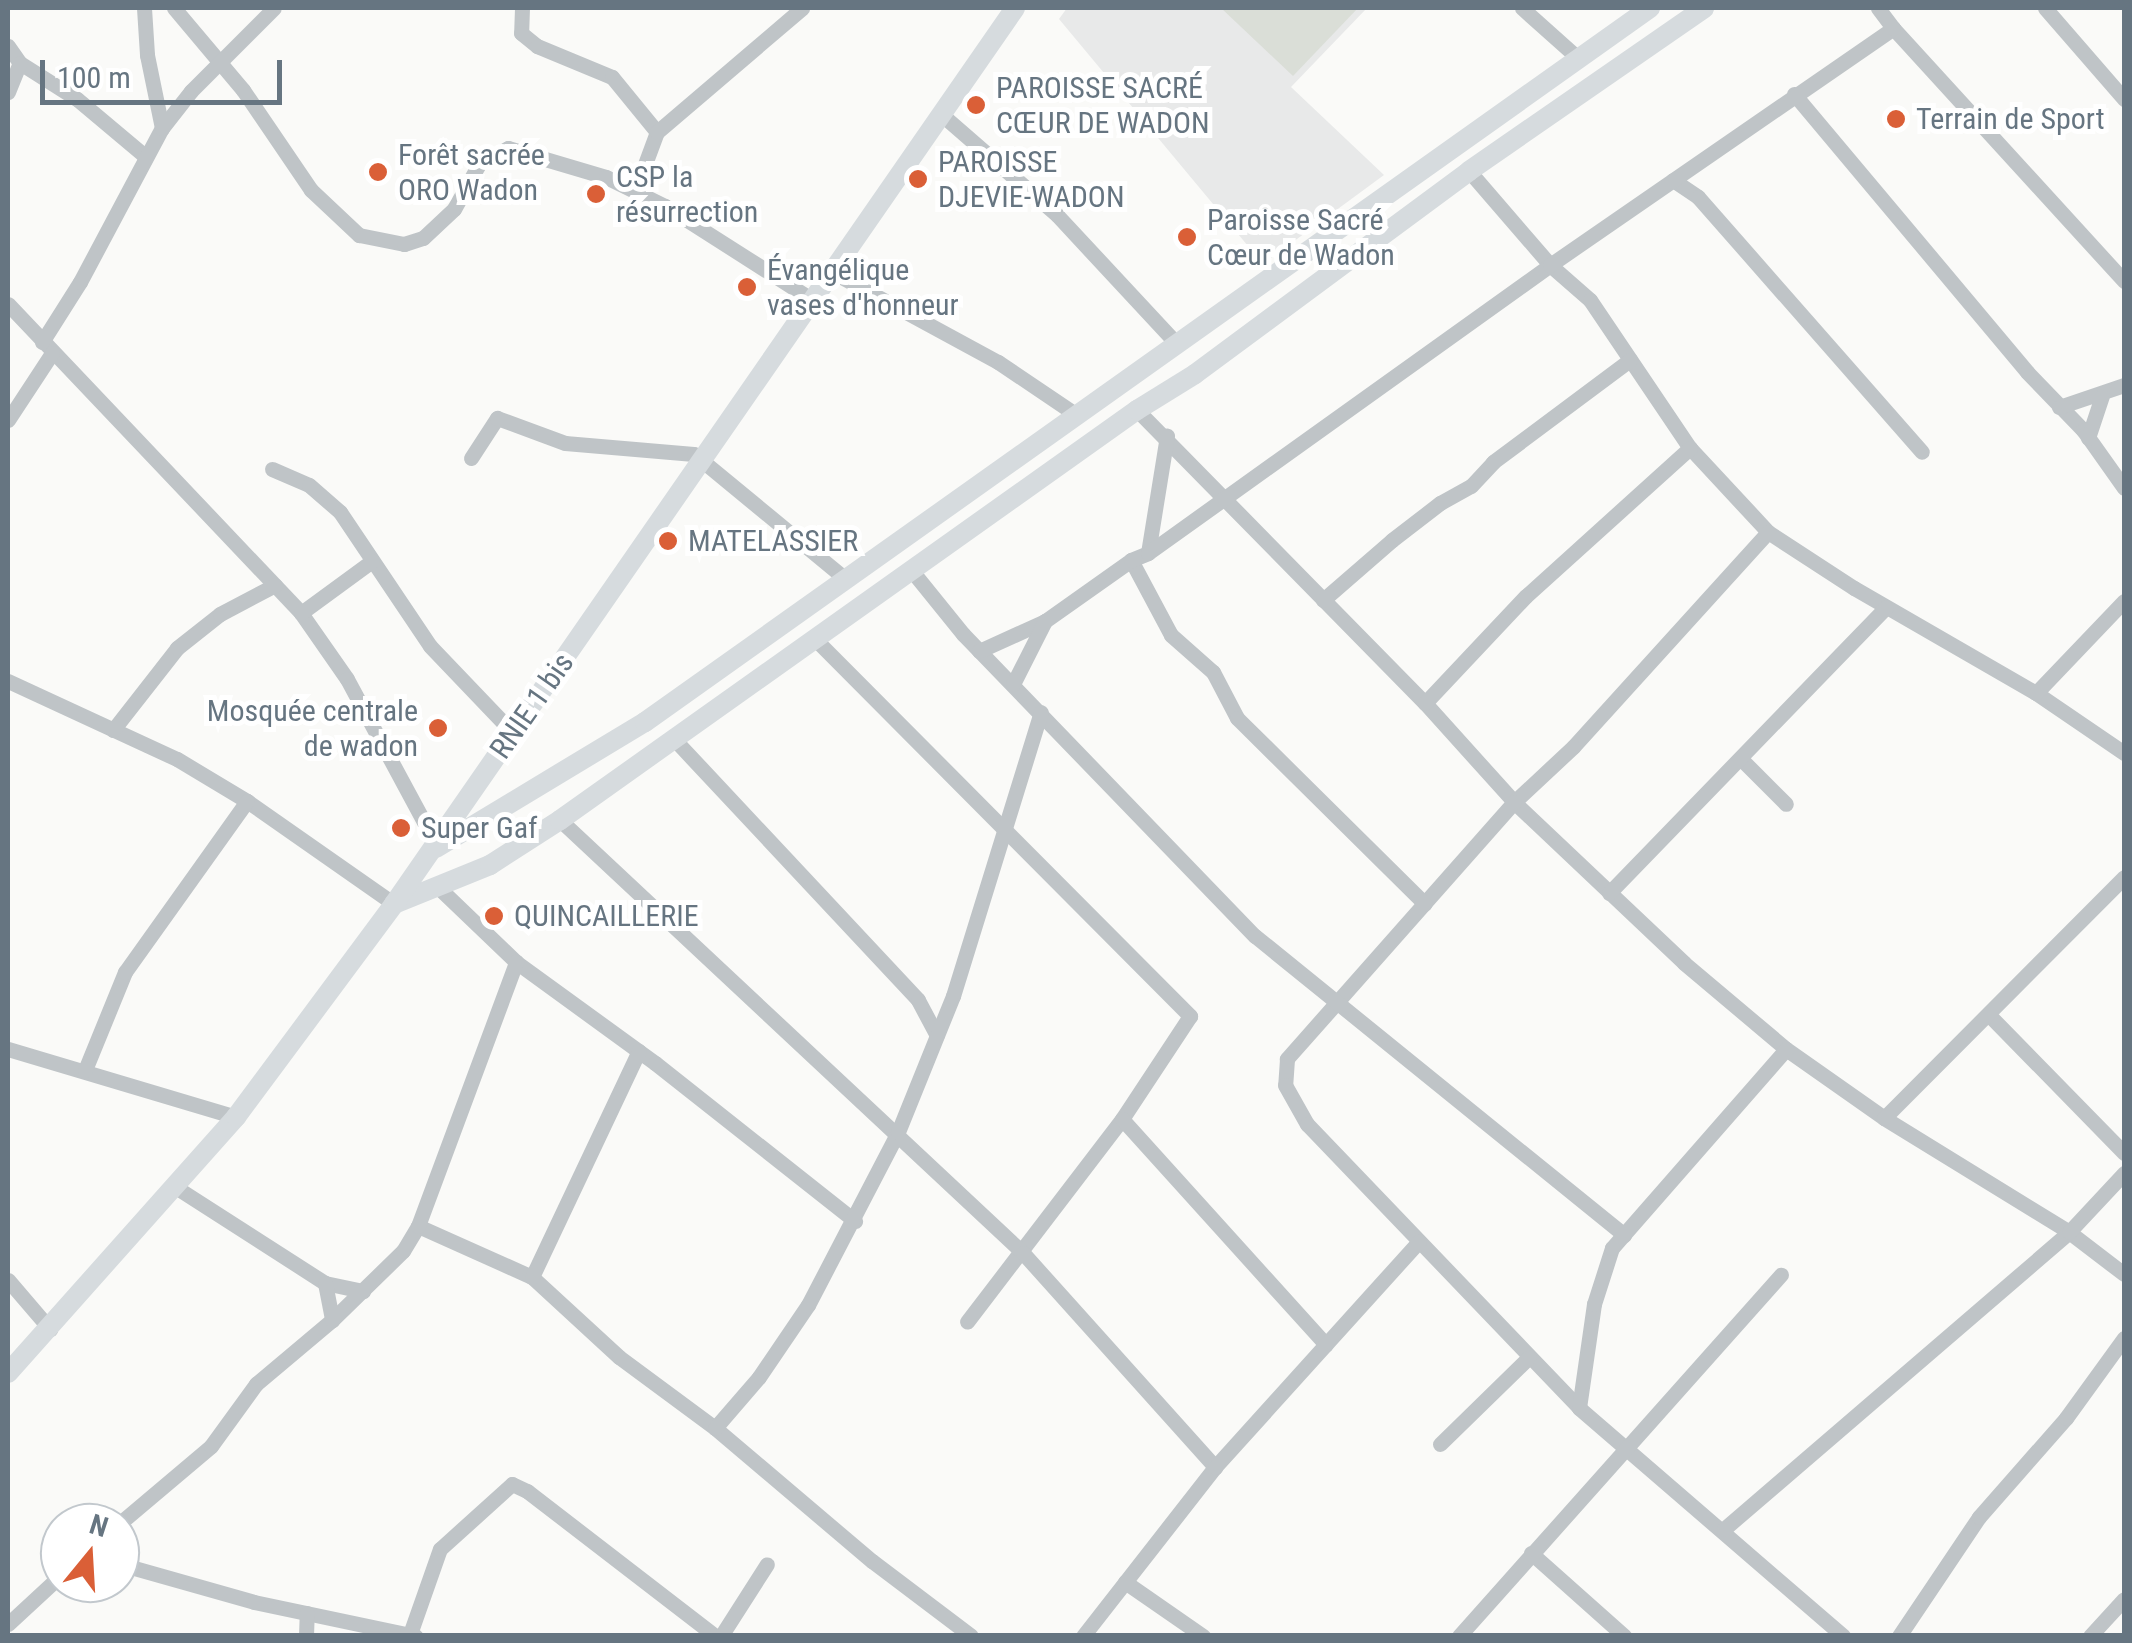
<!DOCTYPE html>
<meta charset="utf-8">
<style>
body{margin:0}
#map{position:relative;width:2132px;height:1643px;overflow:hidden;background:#fafaf8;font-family:"Roboto Condensed",sans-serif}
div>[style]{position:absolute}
.built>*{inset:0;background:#e8e9e9}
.green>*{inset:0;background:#daded7}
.minor>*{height:15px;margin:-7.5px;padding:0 7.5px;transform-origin:7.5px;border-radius:7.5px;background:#bfc4c7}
.major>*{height:20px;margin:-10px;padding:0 10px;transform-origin:10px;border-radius:10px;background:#d6dbde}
.dots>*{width:28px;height:28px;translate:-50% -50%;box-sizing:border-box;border:5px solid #fff;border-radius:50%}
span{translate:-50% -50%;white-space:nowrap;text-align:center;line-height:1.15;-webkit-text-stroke:10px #fff;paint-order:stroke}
.poi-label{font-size:30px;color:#667581}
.left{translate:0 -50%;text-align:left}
.right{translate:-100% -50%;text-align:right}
.street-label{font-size:30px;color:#667581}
.frame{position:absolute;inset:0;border:10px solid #667581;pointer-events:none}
.north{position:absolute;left:40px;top:1503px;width:100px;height:100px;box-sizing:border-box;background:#fff;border:2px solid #c2c8cd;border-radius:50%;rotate:18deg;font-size:28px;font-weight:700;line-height:40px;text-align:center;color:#667581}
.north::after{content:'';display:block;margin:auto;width:35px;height:45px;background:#da5f37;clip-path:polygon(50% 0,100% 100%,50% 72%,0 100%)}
.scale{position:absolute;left:40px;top:60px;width:242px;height:45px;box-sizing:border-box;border:5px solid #667581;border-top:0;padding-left:12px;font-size:30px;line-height:35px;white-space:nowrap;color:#667581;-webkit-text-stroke:8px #fff;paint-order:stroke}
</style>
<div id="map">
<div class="built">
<div style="clip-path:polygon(1067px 8px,1367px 8px,1291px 87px,1384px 175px,1263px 264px,1059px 19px)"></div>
</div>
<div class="green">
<div style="clip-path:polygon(1221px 8px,1358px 8px,1293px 76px)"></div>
</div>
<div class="minor">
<div style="left:144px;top:8px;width:47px;rotate:86.3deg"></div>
<div style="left:147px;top:55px;width:75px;rotate:78.4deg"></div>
<div style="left:174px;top:8px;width:107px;rotate:49.9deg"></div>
<div style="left:243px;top:90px;width:121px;rotate:55.8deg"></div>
<div style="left:311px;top:190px;width:66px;rotate:43.2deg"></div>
<div style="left:359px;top:235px;width:46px;rotate:11.3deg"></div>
<div style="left:404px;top:244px;width:20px;rotate:-18deg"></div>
<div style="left:423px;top:238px;width:42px;rotate:-43.1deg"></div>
<div style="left:454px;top:209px;width:51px;rotate:-60.9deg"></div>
<div style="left:479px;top:164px;width:33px;rotate:-29deg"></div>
<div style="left:508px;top:148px;width:102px;rotate:16.5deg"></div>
<div style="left:606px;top:177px;width:66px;rotate:26.2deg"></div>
<div style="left:665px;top:206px;width:177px;rotate:32.5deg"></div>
<div style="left:522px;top:8px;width:25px;rotate:92deg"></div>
<div style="left:521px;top:33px;width:21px;rotate:39deg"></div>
<div style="left:537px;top:46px;width:81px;rotate:22.5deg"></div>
<div style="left:612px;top:77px;width:71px;rotate:50.7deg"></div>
<div style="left:1522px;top:8px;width:75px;rotate:41.8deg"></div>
<div style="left:2045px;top:8px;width:121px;rotate:49deg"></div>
<div style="left:1893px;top:28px;width:343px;rotate:47.6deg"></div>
<div style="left:8px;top:46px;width:21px;rotate:55deg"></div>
<div style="left:20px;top:63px;width:67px;rotate:32.3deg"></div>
<div style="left:77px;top:99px;width:89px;rotate:40deg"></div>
<div style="left:8px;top:92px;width:31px;rotate:-68deg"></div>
<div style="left:1794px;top:94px;width:363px;rotate:50deg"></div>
<div style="left:2027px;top:372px;width:81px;rotate:46deg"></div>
<div style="left:2083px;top:430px;width:71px;rotate:54.7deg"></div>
<div style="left:941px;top:114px;width:154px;rotate:41deg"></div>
<div style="left:1057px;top:215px;width:175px;rotate:47.1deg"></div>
<div style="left:1469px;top:171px;width:124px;rotate:49.2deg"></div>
<div style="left:1550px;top:265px;width:53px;rotate:41.2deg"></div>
<div style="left:1590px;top:300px;width:179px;rotate:56deg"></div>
<div style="left:1690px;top:448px;width:115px;rotate:47.1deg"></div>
<div style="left:1768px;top:532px;width:103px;rotate:33.1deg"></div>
<div style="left:1854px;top:588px;width:210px;rotate:30deg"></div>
<div style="left:2036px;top:693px;width:107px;rotate:34.3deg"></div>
<div style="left:1673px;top:180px;width:30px;rotate:34deg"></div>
<div style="left:1698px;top:197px;width:339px;rotate:48.7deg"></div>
<div style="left:635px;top:191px;width:63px;rotate:-69.6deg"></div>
<div style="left:657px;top:132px;width:191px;rotate:-40.5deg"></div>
<div style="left:834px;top:273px;width:187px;rotate:28.5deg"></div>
<div style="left:998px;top:362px;width:93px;rotate:34deg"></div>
<div style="left:8px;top:304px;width:426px;rotate:46.5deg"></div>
<div style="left:301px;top:613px;width:80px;rotate:55.1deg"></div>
<div style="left:347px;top:679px;width:187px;rotate:61.7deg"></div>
<div style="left:42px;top:342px;width:71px;rotate:-57.7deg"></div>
<div style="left:80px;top:282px;width:174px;rotate:-62deg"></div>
<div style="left:162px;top:128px;width:47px;rotate:-51.9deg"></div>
<div style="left:191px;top:91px;width:117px;rotate:-45deg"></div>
<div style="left:2059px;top:407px;width:69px;rotate:-18.7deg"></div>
<div style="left:1137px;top:410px;width:411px;rotate:45.5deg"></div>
<div style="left:1425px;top:703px;width:133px;rotate:48deg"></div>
<div style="left:1514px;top:802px;width:234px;rotate:43.4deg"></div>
<div style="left:1684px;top:963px;width:133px;rotate:40.1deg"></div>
<div style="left:1786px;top:1049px;width:120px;rotate:35.1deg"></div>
<div style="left:1884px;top:1118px;width:217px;rotate:31.6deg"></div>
<div style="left:2069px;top:1232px;width:69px;rotate:37.4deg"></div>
<div style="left:8px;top:420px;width:80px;rotate:-56.7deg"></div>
<div style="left:2088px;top:438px;width:44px;rotate:-71.6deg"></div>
<div style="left:471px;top:458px;width:48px;rotate:-57deg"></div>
<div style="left:497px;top:418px;width:72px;rotate:20.2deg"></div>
<div style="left:565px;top:443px;width:129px;rotate:4.9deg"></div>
<div style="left:694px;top:454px;width:198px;rotate:39.5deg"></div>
<div style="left:272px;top:469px;width:40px;rotate:23.4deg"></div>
<div style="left:309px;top:485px;width:41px;rotate:41.1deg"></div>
<div style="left:340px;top:512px;width:161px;rotate:56.1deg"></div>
<div style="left:430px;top:646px;width:120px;rotate:46.3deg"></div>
<div style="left:1768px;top:532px;width:290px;rotate:132.2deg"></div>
<div style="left:1573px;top:747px;width:81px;rotate:137deg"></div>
<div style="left:1514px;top:802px;width:343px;rotate:131.5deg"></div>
<div style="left:1287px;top:1059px;width:26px;rotate:94deg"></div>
<div style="left:1285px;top:1085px;width:45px;rotate:60.6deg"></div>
<div style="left:1307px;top:1124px;width:393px;rotate:46.2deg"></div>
<div style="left:1579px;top:1408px;width:349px;rotate:40.8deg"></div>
<div style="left:1148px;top:553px;width:119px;rotate:-80.8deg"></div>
<div style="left:1131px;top:560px;width:85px;rotate:61.9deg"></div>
<div style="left:1171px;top:635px;width:56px;rotate:41.4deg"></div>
<div style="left:1213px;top:672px;width:52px;rotate:62.4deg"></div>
<div style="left:1237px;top:718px;width:264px;rotate:44.7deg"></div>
<div style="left:912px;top:571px;width:81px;rotate:51deg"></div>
<div style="left:963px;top:634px;width:420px;rotate:46deg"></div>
<div style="left:1255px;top:936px;width:475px;rotate:39deg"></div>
<div style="left:1323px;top:600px;width:91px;rotate:-41deg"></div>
<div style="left:1392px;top:540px;width:61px;rotate:-37.6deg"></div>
<div style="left:1440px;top:503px;width:35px;rotate:-29deg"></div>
<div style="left:1471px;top:486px;width:33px;rotate:-47deg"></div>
<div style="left:1493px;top:462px;width:171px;rotate:-36.7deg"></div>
<div style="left:301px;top:613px;width:88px;rotate:-36.2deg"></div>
<div style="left:815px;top:639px;width:532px;rotate:45.15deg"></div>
<div style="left:1190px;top:1016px;width:123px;rotate:123.4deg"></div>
<div style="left:1122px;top:1119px;width:255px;rotate:127.4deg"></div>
<div style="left:979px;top:651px;width:72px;rotate:-24.4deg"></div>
<div style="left:8px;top:681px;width:186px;rotate:24.8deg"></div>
<div style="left:177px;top:759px;width:82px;rotate:31deg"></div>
<div style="left:247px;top:801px;width:179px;rotate:35deg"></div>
<div style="left:1013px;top:684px;width:71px;rotate:-63.1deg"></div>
<div style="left:1045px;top:621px;width:105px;rotate:-35.3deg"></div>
<div style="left:1131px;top:560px;width:18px;rotate:-22deg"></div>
<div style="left:1148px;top:553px;width:495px;rotate:-35.6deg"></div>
<div style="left:1550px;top:265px;width:417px;rotate:-34.6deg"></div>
<div style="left:1893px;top:28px;width:25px;rotate:-127deg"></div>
<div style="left:2036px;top:693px;width:127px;rotate:-46.3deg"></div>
<div style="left:1425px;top:703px;width:147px;rotate:-46.7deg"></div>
<div style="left:1526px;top:596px;width:221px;rotate:-42.1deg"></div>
<div style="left:113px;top:730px;width:104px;rotate:-52deg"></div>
<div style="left:177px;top:648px;width:55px;rotate:-38.3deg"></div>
<div style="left:220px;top:614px;width:62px;rotate:-27.8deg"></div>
<div style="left:674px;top:739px;width:357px;rotate:46.9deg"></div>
<div style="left:918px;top:1000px;width:40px;rotate:62deg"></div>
<div style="left:1742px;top:760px;width:62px;rotate:45deg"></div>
<div style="left:560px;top:820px;width:634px;rotate:43.08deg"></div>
<div style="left:1023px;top:1253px;width:288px;rotate:48.1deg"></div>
<div style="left:440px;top:889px;width:105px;rotate:43.8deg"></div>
<div style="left:516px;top:962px;width:172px;rotate:36deg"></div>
<div style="left:655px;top:1063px;width:255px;rotate:38.3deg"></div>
<div style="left:1609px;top:893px;width:398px;rotate:-45.9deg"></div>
<div style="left:1989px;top:1015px;width:193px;rotate:45.6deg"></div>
<div style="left:8px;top:1049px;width:238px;rotate:16.6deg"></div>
<div style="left:85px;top:1070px;width:106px;rotate:-67.8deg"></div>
<div style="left:125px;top:972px;width:210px;rotate:-54.5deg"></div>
<div style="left:1884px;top:1118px;width:340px;rotate:-45.1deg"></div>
<div style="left:1122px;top:1119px;width:304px;rotate:47.9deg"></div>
<div style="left:177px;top:1188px;width:176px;rotate:32.7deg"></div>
<div style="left:325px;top:1283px;width:39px;rotate:12deg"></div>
<div style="left:418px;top:1226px;width:125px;rotate:24.1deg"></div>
<div style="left:532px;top:1277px;width:118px;rotate:42.6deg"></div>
<div style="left:619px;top:1357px;width:119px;rotate:36.5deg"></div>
<div style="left:715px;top:1428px;width:206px;rotate:40.3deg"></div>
<div style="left:872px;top:1561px;width:124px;rotate:37.1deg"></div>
<div style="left:532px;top:1277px;width:250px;rotate:-64.7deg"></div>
<div style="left:8px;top:1280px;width:65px;rotate:49.4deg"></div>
<div style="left:325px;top:1283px;width:38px;rotate:79deg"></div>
<div style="left:1579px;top:1408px;width:105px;rotate:-81.8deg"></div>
<div style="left:1594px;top:1304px;width:59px;rotate:-72.2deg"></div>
<div style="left:1612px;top:1248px;width:264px;rotate:-48.8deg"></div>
<div style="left:715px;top:1428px;width:67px;rotate:-49.2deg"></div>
<div style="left:759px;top:1377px;width:87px;rotate:-55.8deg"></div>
<div style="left:808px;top:1305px;width:195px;rotate:-62.5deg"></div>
<div style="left:898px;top:1132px;width:147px;rotate:-68deg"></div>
<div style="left:953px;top:996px;width:297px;rotate:-72.8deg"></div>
<div style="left:1440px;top:1444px;width:124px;rotate:-44.3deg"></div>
<div style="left:120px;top:1523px;width:119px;rotate:-40.2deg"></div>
<div style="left:211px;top:1446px;width:77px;rotate:-54deg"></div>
<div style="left:256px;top:1384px;width:99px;rotate:-40.1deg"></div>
<div style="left:332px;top:1320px;width:99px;rotate:-44.2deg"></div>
<div style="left:403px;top:1251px;width:29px;rotate:-59deg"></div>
<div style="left:418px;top:1226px;width:282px;rotate:-69.6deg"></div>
<div style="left:1724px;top:1529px;width:455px;rotate:-40.7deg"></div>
<div style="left:2069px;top:1232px;width:81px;rotate:-47deg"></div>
<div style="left:1531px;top:1553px;width:125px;rotate:41.7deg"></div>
<div style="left:120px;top:1564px;width:139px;rotate:15.8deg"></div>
<div style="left:254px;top:1602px;width:165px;rotate:11.9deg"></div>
<div style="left:1125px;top:1582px;width:95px;rotate:34.7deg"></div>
<div style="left:8px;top:1624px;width:71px;rotate:-42.7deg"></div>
<div style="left:410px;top:1634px;width:90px;rotate:-70.6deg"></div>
<div style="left:440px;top:1549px;width:97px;rotate:-42.1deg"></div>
<div style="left:512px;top:1484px;width:17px;rotate:25deg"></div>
<div style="left:527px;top:1491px;width:237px;rotate:37.6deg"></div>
<div style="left:306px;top:1636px;width:23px;rotate:-88deg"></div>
<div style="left:721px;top:1636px;width:85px;rotate:-57.4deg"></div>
<div style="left:1083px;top:1636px;width:214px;rotate:-52deg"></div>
<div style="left:1215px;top:1467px;width:304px;rotate:-47.9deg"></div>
<div style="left:1459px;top:1636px;width:484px;rotate:-48.3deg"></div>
<div style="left:1899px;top:1636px;width:143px;rotate:-56.1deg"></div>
<div style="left:1979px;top:1517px;width:132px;rotate:-48.7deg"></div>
<div style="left:2066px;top:1418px;width:99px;rotate:-54.1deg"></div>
<div style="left:2090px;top:1636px;width:50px;rotate:-47.4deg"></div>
</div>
<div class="major">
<div style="left:436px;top:848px;width:244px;rotate:-31.1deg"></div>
<div style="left:645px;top:722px;width:1233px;rotate:-35.39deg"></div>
<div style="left:394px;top:904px;width:104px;rotate:-22.1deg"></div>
<div style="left:490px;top:865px;width:83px;rotate:-32.7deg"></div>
<div style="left:560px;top:820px;width:708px;rotate:-35.4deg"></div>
<div style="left:1137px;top:410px;width:68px;rotate:-31.8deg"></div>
<div style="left:1195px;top:374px;width:341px;rotate:-36.5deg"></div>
<div style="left:1469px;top:171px;width:286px;rotate:-34.7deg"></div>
<div style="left:8px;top:1373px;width:343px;rotate:-48.3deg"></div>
<div style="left:236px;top:1117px;width:265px;rotate:-53.4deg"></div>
<div style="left:394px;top:904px;width:1090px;rotate:-55.27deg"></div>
</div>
<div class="dots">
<div style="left:976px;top:105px;background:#da5f37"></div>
<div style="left:1896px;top:119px;background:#da5f37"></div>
<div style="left:378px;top:172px;background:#da5f37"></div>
<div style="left:918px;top:179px;background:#da5f37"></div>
<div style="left:596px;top:194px;background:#da5f37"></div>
<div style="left:1187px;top:237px;background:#da5f37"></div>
<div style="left:747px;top:287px;background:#da5f37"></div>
<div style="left:668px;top:541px;background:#da5f37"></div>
<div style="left:438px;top:728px;background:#da5f37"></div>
<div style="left:401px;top:828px;background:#da5f37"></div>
<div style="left:494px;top:916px;background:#da5f37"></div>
</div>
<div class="poi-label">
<span class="left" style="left:996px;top:105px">PAROISSE SACRÉ<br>CŒUR DE WADON</span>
<span class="left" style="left:1916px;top:119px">Terrain de Sport</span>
<span class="left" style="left:398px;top:172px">Forêt sacrée<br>ORO Wadon</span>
<span class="left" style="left:938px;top:179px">PAROISSE<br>DJEVIE-WADON</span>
<span class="left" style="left:616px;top:194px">CSP la<br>résurrection</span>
<span class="left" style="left:1207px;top:237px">Paroisse Sacré<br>Cœur de Wadon</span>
<span class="left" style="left:767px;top:287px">Évangélique<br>vases d'honneur</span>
<span class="left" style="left:688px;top:541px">MATELASSIER</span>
<span class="right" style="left:418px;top:728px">Mosquée centrale<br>de wadon</span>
<span class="left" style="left:421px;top:828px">Super Gaf</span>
<span class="left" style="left:514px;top:916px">QUINCAILLERIE</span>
</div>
<div class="street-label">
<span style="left:532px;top:706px;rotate:-55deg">RNIE 1 bis</span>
</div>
<div class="frame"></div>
<div class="north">N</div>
<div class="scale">100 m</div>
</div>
